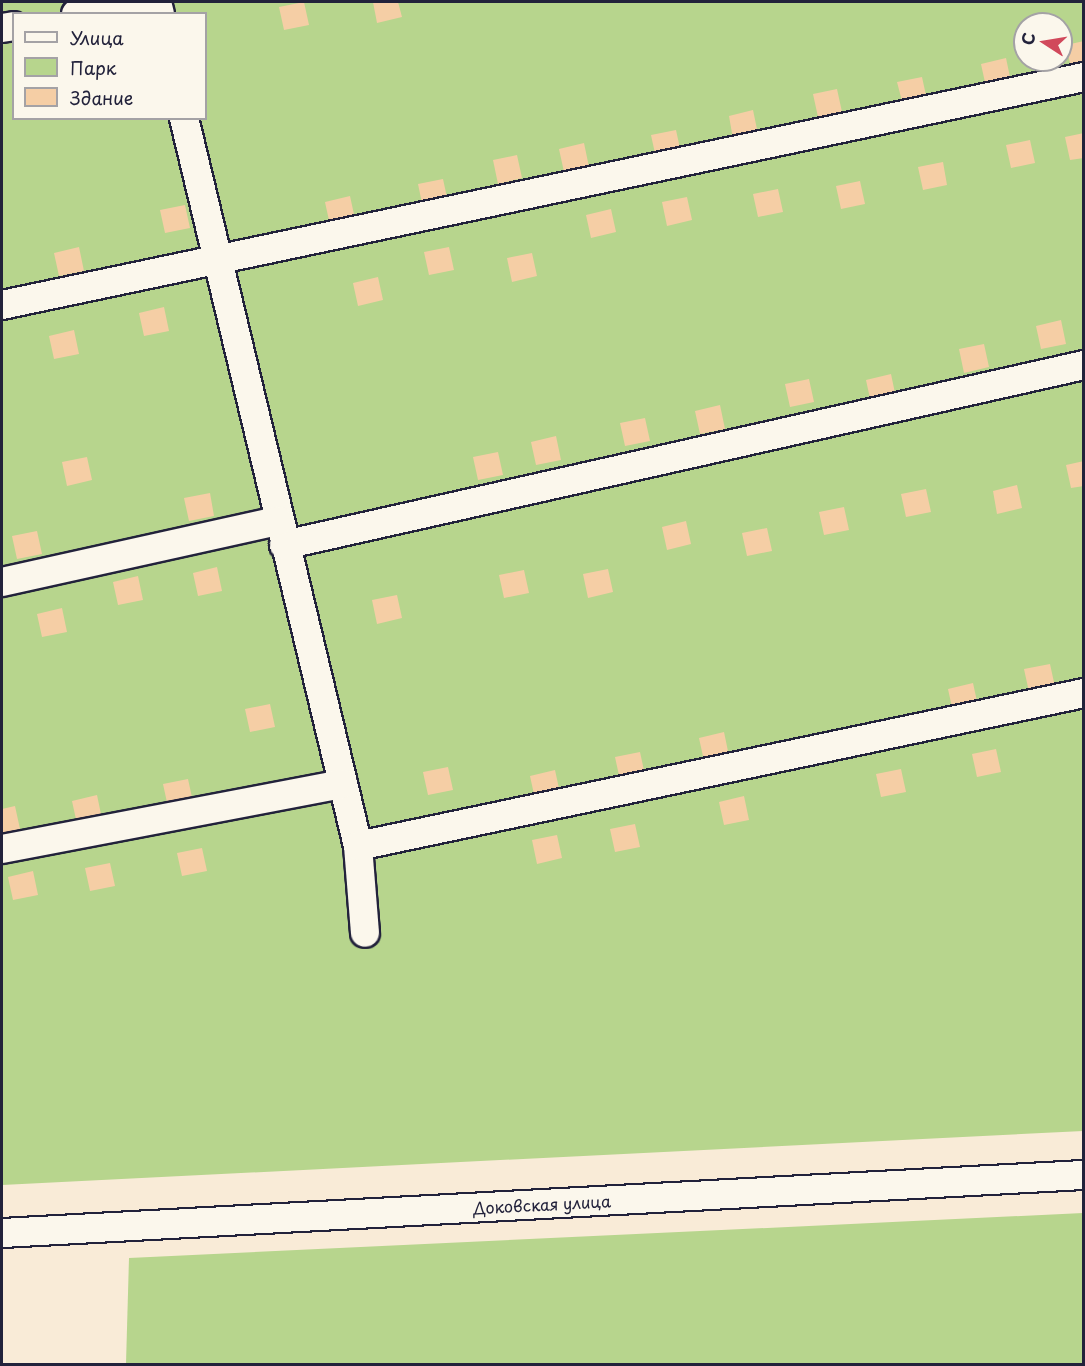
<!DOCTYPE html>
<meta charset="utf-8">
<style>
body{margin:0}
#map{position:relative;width:1085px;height:1366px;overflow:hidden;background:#f9ebd7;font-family:"Playpen Sans",sans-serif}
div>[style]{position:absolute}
.green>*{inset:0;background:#b7d58d}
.building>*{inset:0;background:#f5cea5}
.roads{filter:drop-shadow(2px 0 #22223b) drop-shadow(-2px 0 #22223b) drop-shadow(0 2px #22223b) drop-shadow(0 -2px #22223b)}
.minor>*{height:28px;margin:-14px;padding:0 14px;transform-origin:14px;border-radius:14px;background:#fbf7ec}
span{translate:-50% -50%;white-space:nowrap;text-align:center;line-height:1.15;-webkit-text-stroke:5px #fbf7ec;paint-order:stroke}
.street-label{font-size:16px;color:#22223b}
.frame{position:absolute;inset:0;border:3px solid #22223b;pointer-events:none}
.legend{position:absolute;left:12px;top:12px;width:195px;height:108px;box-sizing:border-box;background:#fbf7ec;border:2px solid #a4a2a5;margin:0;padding:8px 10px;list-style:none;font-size:18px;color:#22223b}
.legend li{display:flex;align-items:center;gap:12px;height:30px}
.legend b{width:30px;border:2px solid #a4a2a5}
.north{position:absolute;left:1013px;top:12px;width:60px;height:60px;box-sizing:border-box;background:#fbf7ec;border:2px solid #a4a2a5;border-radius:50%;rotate:282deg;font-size:16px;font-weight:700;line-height:24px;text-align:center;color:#22223b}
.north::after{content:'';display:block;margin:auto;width:21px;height:27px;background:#d1495b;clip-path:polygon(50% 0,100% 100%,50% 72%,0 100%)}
</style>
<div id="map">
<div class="green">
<div style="clip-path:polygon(evenodd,2px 2px,1083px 2px,1083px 1131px,2px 1185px,2px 2px,14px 14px,206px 14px,206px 118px,14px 118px,14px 14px,2px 2px,1025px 24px,1061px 24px,1061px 60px,1025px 60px,1025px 24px)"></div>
<div style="clip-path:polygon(1083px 1213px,1083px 1364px,126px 1364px,129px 1258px)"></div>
</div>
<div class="building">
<div style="clip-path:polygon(304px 2px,309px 25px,284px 30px,279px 7px)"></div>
<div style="clip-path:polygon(373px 2px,398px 2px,402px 17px,377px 23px)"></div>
<div style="clip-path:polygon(1084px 41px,1084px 66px,1071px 68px,1066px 45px)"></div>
<div style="clip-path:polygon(1006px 58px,1011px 82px,986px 87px,981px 64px)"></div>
<div style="clip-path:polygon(922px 77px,927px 100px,903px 105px,897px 82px)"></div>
<div style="clip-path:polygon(837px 89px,842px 112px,818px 117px,813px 94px)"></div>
<div style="clip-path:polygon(753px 110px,758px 134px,733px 139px,729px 116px)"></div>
<div style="clip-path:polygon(676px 130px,681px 153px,656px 158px,651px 135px)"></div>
<div style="clip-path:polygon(1084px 133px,1084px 158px,1070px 160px,1065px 137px)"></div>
<div style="clip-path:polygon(1030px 140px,1035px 163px,1011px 168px,1006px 145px)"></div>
<div style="clip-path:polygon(584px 143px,589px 167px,564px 172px,559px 149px)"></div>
<div style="clip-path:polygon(517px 155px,522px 178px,498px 184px,493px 160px)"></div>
<div style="clip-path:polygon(943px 162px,947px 185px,923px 190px,918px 167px)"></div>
<div style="clip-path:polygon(443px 179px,448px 202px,423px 208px,418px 184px)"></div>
<div style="clip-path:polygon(860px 181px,865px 204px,841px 209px,836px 186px)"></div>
<div style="clip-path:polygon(778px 189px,783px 212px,758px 217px,753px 194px)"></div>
<div style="clip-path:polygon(350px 196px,355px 219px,330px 225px,325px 202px)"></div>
<div style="clip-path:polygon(687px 197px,692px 220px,667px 226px,662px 202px)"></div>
<div style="clip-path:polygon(185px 205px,190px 228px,165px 233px,160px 210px)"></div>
<div style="clip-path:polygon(611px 209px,616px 232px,591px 238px,586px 215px)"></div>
<div style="clip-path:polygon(79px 247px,84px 271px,59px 276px,54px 253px)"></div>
<div style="clip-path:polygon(449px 247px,454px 270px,429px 275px,424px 252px)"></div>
<div style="clip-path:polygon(532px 253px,537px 276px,512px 282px,507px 258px)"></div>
<div style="clip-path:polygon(378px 277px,383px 300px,358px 306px,353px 283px)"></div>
<div style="clip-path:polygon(164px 307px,169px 331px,144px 336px,139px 313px)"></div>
<div style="clip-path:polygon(1061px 320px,1066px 344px,1041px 349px,1036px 326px)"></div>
<div style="clip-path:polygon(74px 330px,79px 354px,54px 359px,49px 336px)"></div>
<div style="clip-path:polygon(984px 344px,989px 367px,964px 373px,959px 349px)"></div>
<div style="clip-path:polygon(891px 374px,896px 398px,871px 403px,866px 380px)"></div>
<div style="clip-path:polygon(809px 379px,814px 402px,790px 407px,785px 384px)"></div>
<div style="clip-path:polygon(720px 405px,725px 429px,700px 434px,695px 411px)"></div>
<div style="clip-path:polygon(645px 418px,650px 441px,625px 446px,620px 423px)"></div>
<div style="clip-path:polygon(556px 436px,561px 460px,536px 465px,531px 442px)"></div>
<div style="clip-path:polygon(498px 452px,503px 475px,478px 480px,473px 457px)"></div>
<div style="clip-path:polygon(87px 457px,92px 480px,67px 486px,62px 462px)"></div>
<div style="clip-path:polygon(1084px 461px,1084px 486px,1071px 488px,1066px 465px)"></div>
<div style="clip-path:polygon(1017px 485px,1022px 508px,997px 514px,993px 491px)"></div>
<div style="clip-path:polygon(926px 489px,931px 512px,906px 517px,901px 494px)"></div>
<div style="clip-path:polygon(210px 493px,214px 516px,189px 521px,184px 498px)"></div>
<div style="clip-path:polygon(844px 507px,849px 530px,824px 535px,819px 512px)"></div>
<div style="clip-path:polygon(686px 521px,691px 544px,667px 550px,662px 527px)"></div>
<div style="clip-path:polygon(767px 528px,772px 551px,747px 556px,742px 533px)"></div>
<div style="clip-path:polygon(37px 531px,42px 554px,17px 559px,12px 536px)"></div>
<div style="clip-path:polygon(217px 567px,222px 591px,198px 596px,193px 573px)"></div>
<div style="clip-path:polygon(608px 569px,613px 592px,588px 598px,583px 574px)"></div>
<div style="clip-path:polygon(524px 570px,529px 593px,504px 598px,499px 575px)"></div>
<div style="clip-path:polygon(138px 576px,143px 600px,118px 605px,113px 582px)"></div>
<div style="clip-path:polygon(397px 595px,402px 618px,377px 624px,372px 600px)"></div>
<div style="clip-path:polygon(62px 608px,67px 632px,42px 637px,37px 614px)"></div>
<div style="clip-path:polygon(1050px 664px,1055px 687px,1029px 692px,1024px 669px)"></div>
<div style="clip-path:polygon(973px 683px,978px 706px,953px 712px,948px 689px)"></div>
<div style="clip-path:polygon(270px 704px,275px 727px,250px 732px,245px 709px)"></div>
<div style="clip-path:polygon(724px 732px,729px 756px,704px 761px,699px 738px)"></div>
<div style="clip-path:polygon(996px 749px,1001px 772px,977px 777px,972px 754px)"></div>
<div style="clip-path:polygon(640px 752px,645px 775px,620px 780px,615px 757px)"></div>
<div style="clip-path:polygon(448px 767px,453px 790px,428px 795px,423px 772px)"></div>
<div style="clip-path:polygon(901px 769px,906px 792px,881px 797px,876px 774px)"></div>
<div style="clip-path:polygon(555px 770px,560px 793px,535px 799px,530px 776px)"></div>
<div style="clip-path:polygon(188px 779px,193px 802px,168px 807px,163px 784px)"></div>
<div style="clip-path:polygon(97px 795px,102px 819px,77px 824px,72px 801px)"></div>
<div style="clip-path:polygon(744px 796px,749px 820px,724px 825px,719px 802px)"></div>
<div style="clip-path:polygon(15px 806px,20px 829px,2px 834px,2px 809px)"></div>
<div style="clip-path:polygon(635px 824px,640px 847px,615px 852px,610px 829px)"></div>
<div style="clip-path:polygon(557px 835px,562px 858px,537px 864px,532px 840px)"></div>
<div style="clip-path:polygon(202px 848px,207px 871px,182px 876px,177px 853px)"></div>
<div style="clip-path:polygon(110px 863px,115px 886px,90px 891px,85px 868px)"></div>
<div style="clip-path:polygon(33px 871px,38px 895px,13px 900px,8px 877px)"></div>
</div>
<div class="roads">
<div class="minor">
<div style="left:157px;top:2px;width:12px;rotate:76deg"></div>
<div style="left:76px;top:14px;width:61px;rotate:-11.3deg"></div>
<div style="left:2px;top:28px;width:12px;rotate:-9deg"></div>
<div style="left:184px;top:118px;width:749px;rotate:76.56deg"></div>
<div style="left:358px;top:846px;width:87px;rotate:85.4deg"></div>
<div style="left:2px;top:305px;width:1106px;rotate:-11.9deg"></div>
<div style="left:284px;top:545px;width:820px;rotate:-12.68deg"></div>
<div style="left:2px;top:582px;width:283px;rotate:-12.5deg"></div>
<div style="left:358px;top:846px;width:742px;rotate:-11.9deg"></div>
<div style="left:2px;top:849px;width:347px;rotate:-10.8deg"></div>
<div style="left:2px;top:1233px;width:1084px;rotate:-3.07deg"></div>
</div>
</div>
<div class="street-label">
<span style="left:542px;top:1204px;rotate:-3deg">Доковская улица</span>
</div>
<div class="frame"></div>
<ul class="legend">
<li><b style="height:8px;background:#fbf7ec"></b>Улица</li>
<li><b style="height:16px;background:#b7d58d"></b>Парк</li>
<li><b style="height:16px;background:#f5cea5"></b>Здание</li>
</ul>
<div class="north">С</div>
</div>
